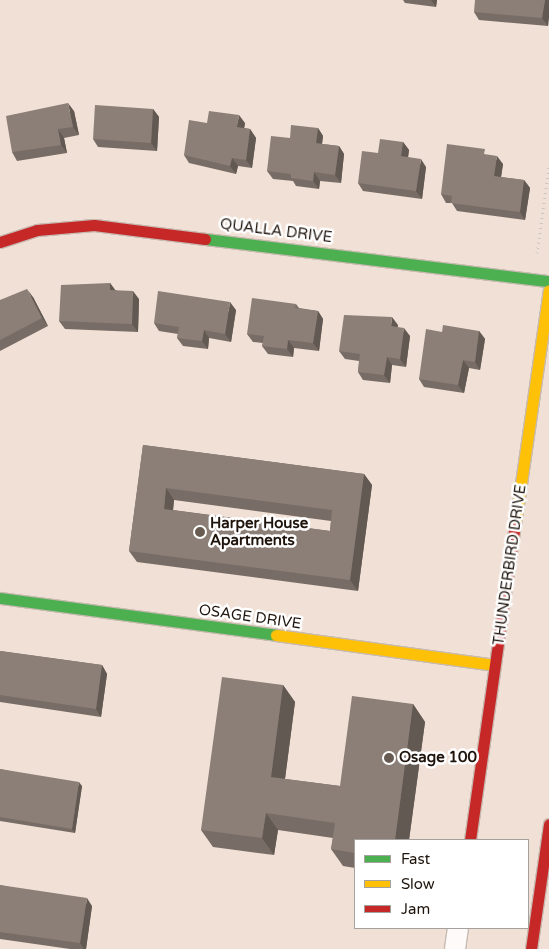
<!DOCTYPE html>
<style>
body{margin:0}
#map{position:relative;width:549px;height:949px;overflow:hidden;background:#f1e0d5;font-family:"Varela Round",sans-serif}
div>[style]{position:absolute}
.path>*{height:3px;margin-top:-1.5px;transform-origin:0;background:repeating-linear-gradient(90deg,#ccc6c3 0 1px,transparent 0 5px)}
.roads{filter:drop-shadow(1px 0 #c7bab1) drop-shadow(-1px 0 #c7bab1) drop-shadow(0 1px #c7bab1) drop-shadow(0 -1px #c7bab1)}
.street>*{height:20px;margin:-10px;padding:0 10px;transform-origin:10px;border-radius:10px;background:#fdfaf9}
.fast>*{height:11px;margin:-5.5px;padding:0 5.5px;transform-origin:5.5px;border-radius:5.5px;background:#4caf50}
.slow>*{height:11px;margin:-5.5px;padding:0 5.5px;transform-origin:5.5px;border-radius:5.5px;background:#ffc107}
.jam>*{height:11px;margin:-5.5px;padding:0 5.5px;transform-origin:5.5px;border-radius:5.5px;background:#c62828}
.wall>*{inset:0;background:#786d66}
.shaded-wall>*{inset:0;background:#625953}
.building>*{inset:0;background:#8c7f77}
.dots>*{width:14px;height:14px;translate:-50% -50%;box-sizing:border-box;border:2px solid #fff;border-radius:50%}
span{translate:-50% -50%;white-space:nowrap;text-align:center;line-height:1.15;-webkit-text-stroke:5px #fff;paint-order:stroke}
.street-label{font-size:15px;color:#1f140c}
.poi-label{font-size:15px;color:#1f140c;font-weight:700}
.left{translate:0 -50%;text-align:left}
.legend{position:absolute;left:354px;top:839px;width:175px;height:90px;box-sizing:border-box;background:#fff;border:1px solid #a5a19e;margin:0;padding:6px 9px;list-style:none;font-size:15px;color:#1f140c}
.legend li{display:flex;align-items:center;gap:10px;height:25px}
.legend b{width:25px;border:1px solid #a5a19e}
</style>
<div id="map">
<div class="path">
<div style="left:537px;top:253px;width:87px;rotate:-82.1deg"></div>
</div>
<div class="roads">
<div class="street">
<div style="left:455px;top:949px;width:21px;rotate:-82deg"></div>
</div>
<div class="fast">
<div style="left:205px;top:239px;width:347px;rotate:7deg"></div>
<div style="left:0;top:598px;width:278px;rotate:7.6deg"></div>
</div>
<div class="slow">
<div style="left:515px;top:525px;width:237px;rotate:-81.8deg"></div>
<div style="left:276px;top:635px;width:221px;rotate:7.8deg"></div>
</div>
<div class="jam">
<div style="left:0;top:242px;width:39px;rotate:-18deg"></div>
<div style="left:37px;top:230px;width:57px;rotate:-5deg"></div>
<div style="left:94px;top:225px;width:112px;rotate:7.2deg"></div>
<div style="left:470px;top:840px;width:318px;rotate:-81.9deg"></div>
<div style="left:531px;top:949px;width:126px;rotate:-81.8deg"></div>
</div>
</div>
<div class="wall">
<div style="clip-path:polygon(403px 0,437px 0,436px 7px,405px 3px)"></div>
<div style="clip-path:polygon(549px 0,548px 26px,479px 20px,474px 12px)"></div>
<div style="clip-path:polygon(153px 109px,159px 117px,157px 151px,98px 147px,93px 139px)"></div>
<div style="clip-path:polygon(74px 111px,79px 135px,64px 138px,67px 153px,17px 161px,12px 152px)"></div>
<div style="clip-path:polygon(207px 123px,245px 123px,244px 128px,250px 129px,256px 138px,252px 168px,238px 166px,236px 174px,189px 163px,184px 155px)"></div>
<div style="clip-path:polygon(318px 128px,323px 136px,322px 144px,339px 146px,344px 154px,341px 183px,320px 181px,319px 189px,296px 186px,293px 181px,273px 179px,267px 171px,290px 138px)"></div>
<div style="clip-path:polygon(403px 142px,409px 150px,408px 157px,426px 167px,422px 199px,363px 191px,358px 183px,378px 153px)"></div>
<div style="clip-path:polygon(489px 155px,503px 164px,501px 177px,524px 180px,530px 188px,525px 220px,457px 211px,452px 203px,446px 203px,441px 194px)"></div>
<div style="clip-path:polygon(110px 283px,115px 290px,139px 299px,138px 332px,65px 329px,59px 321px)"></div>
<div style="clip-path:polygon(33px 297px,48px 326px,0 351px,0 300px)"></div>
<div style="clip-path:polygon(296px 304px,299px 308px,318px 311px,323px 319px,319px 351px,294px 348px,293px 357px,268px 354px,262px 346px,263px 343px,253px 342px,247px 334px)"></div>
<div style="clip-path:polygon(236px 310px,231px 342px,209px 338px,208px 349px,183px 346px,177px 338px,178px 334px,159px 331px,154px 323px)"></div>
<div style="clip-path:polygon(398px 325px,397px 327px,410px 336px,406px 367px,392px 365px,390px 383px,363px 380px,358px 372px,359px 361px,345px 359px,339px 351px)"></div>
<div style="clip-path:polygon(479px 331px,485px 339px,480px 370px,469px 368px,464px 393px,424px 387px,419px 379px,442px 332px)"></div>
<div style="clip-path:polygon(evenodd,143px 445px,364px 474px,372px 485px,358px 591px,137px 562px,129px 551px,143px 445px,174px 500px,331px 521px,330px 531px,173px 510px,174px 500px)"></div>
<div style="clip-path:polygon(0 651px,102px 665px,107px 674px,101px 717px,0 702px)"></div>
<div style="clip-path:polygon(283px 685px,295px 702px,285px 779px,340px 786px,413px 704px,425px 722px,409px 840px,355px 840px,355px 868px,343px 866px,331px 849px,333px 838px,278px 830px,274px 855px,213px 847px,201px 830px)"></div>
<div style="clip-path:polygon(0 769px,82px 786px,75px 833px,0 821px)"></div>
<div style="clip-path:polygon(0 885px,92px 906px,86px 949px,70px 949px,0 939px)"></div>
</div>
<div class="shaded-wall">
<div style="clip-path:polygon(431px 0,437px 0,436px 7px)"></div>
<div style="clip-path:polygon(545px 0,549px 0,549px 18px,548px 26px,542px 18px)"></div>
<div style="clip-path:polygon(68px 103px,74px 111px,79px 135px,73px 127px)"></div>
<div style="clip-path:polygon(153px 109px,159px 117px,157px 151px,151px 143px)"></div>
<div style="clip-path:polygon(239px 115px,245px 123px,243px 136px,237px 127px)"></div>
<div style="clip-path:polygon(318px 128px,323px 136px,321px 151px,316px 143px)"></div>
<div style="clip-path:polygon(58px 129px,64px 138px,67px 153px,61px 145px)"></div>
<div style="clip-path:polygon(250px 129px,256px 138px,252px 168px,246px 160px)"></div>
<div style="clip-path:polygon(403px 142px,409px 150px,407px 165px,401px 156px)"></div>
<div style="clip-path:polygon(339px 146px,344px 154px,341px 183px,335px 175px)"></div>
<div style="clip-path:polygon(497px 156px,503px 164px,500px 184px,494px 176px)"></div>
<div style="clip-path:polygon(232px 158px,238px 166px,236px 174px,230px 166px)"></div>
<div style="clip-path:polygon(421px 159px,426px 167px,422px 199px,416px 191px)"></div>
<div style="clip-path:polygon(314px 172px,320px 181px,319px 189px,313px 181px)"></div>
<div style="clip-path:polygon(524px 180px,530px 188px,525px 220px,520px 212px)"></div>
<div style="clip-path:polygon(110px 283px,116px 291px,110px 290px)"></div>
<div style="clip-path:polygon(27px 289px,33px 297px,48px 326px,42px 318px)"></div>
<div style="clip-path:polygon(133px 291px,139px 299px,138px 332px,132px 324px)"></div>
<div style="clip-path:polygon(230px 302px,236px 310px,231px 342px,225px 334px)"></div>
<div style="clip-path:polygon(318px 311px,323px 319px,319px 351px,313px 343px)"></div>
<div style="clip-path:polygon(392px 317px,398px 325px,397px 334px,391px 326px)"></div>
<div style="clip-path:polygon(404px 328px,410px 336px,406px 367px,400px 359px)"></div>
<div style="clip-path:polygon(204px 330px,209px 338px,208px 349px,202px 341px)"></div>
<div style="clip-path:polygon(479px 331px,485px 339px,480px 370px,475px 362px)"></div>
<div style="clip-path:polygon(288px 340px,294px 348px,293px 357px,287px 349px)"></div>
<div style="clip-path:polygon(387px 357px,392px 365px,390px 383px,384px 375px)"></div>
<div style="clip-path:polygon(463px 360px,469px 368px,464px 393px,458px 385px)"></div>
<div style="clip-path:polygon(364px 474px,372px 485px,358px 591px,350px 580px)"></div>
<div style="clip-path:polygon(166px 488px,174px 500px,172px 521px,164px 509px)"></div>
<div style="clip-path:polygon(102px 665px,107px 674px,101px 717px,96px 709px)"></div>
<div style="clip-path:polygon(283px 685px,295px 702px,283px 794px,271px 777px)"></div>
<div style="clip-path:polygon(413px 704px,425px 722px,409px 840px,395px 840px)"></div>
<div style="clip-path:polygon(79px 782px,82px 786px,75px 833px,72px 829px)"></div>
<div style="clip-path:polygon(266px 813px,278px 830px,274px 855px,262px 838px)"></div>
<div style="clip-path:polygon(87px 898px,92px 906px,86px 949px,84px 949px,80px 943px)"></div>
</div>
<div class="building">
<div style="clip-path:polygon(475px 0,545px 0,542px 18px,474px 12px)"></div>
<div style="clip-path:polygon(68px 103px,73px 127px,58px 129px,61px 145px,12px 152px,6px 116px)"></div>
<div style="clip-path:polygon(95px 105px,153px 109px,151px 143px,93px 139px)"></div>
<div style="clip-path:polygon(209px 111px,239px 115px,237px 127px,250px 129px,246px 160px,232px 158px,230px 166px,184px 155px,189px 120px,207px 123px)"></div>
<div style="clip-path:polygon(291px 125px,318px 128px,316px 143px,339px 146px,335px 175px,314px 172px,313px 181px,291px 178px,291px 174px,267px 171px,271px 136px,290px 138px)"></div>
<div style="clip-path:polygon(380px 139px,403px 142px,401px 156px,421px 159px,416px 191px,358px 183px,362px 151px,378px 153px)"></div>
<div style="clip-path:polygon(447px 144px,485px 149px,484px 154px,497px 156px,494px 176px,524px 180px,520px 212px,451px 203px,452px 196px,441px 194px)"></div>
<div style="clip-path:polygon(110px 283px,110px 290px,133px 291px,132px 324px,59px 321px,61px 285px)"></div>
<div style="clip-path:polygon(27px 289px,42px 318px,0 340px,0 300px)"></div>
<div style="clip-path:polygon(158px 291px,230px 302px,225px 334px,204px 330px,202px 341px,177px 338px,179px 327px,154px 323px)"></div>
<div style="clip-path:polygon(252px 298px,296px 304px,295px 308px,318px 311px,313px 343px,288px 340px,287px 349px,262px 346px,264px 336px,247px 334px)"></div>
<div style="clip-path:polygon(344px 315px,392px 317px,391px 326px,404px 328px,400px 359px,387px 357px,384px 375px,358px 372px,360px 354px,339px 351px)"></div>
<div style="clip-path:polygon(443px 325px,479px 331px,475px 362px,463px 360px,458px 385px,419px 379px,426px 329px,442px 332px)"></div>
<div style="clip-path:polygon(evenodd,143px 445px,364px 474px,350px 580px,129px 551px,143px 445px,166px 488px,332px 510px,330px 531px,164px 509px,166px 488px)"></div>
<div style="clip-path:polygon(0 651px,102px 665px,96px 709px,0 695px)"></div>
<div style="clip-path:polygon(222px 677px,283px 685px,271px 777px,340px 786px,352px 696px,413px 704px,395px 840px,355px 840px,355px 853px,331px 849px,335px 823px,266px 813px,262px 838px,201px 830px)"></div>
<div style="clip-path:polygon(0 769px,79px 782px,72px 829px,0 817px)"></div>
<div style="clip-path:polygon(0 885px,87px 898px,80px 943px,0 932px)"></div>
</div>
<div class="dots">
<div style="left:200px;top:532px;background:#685b52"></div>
<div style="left:389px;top:758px;background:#685b52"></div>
</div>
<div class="street-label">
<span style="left:276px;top:231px;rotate:7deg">QUALLA DRIVE</span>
<span style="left:510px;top:565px;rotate:-82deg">THUNDERBIRD DRIVE</span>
<span style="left:250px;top:617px;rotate:8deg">OSAGE DRIVE</span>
</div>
<div class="poi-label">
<span class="left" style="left:210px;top:532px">Harper House<br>Apartments</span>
<span class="left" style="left:399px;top:758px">Osage 100</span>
</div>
<ul class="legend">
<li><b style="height:6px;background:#4caf50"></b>Fast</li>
<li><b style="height:6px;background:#ffc107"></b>Slow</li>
<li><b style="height:6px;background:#c62828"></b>Jam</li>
</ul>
</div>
